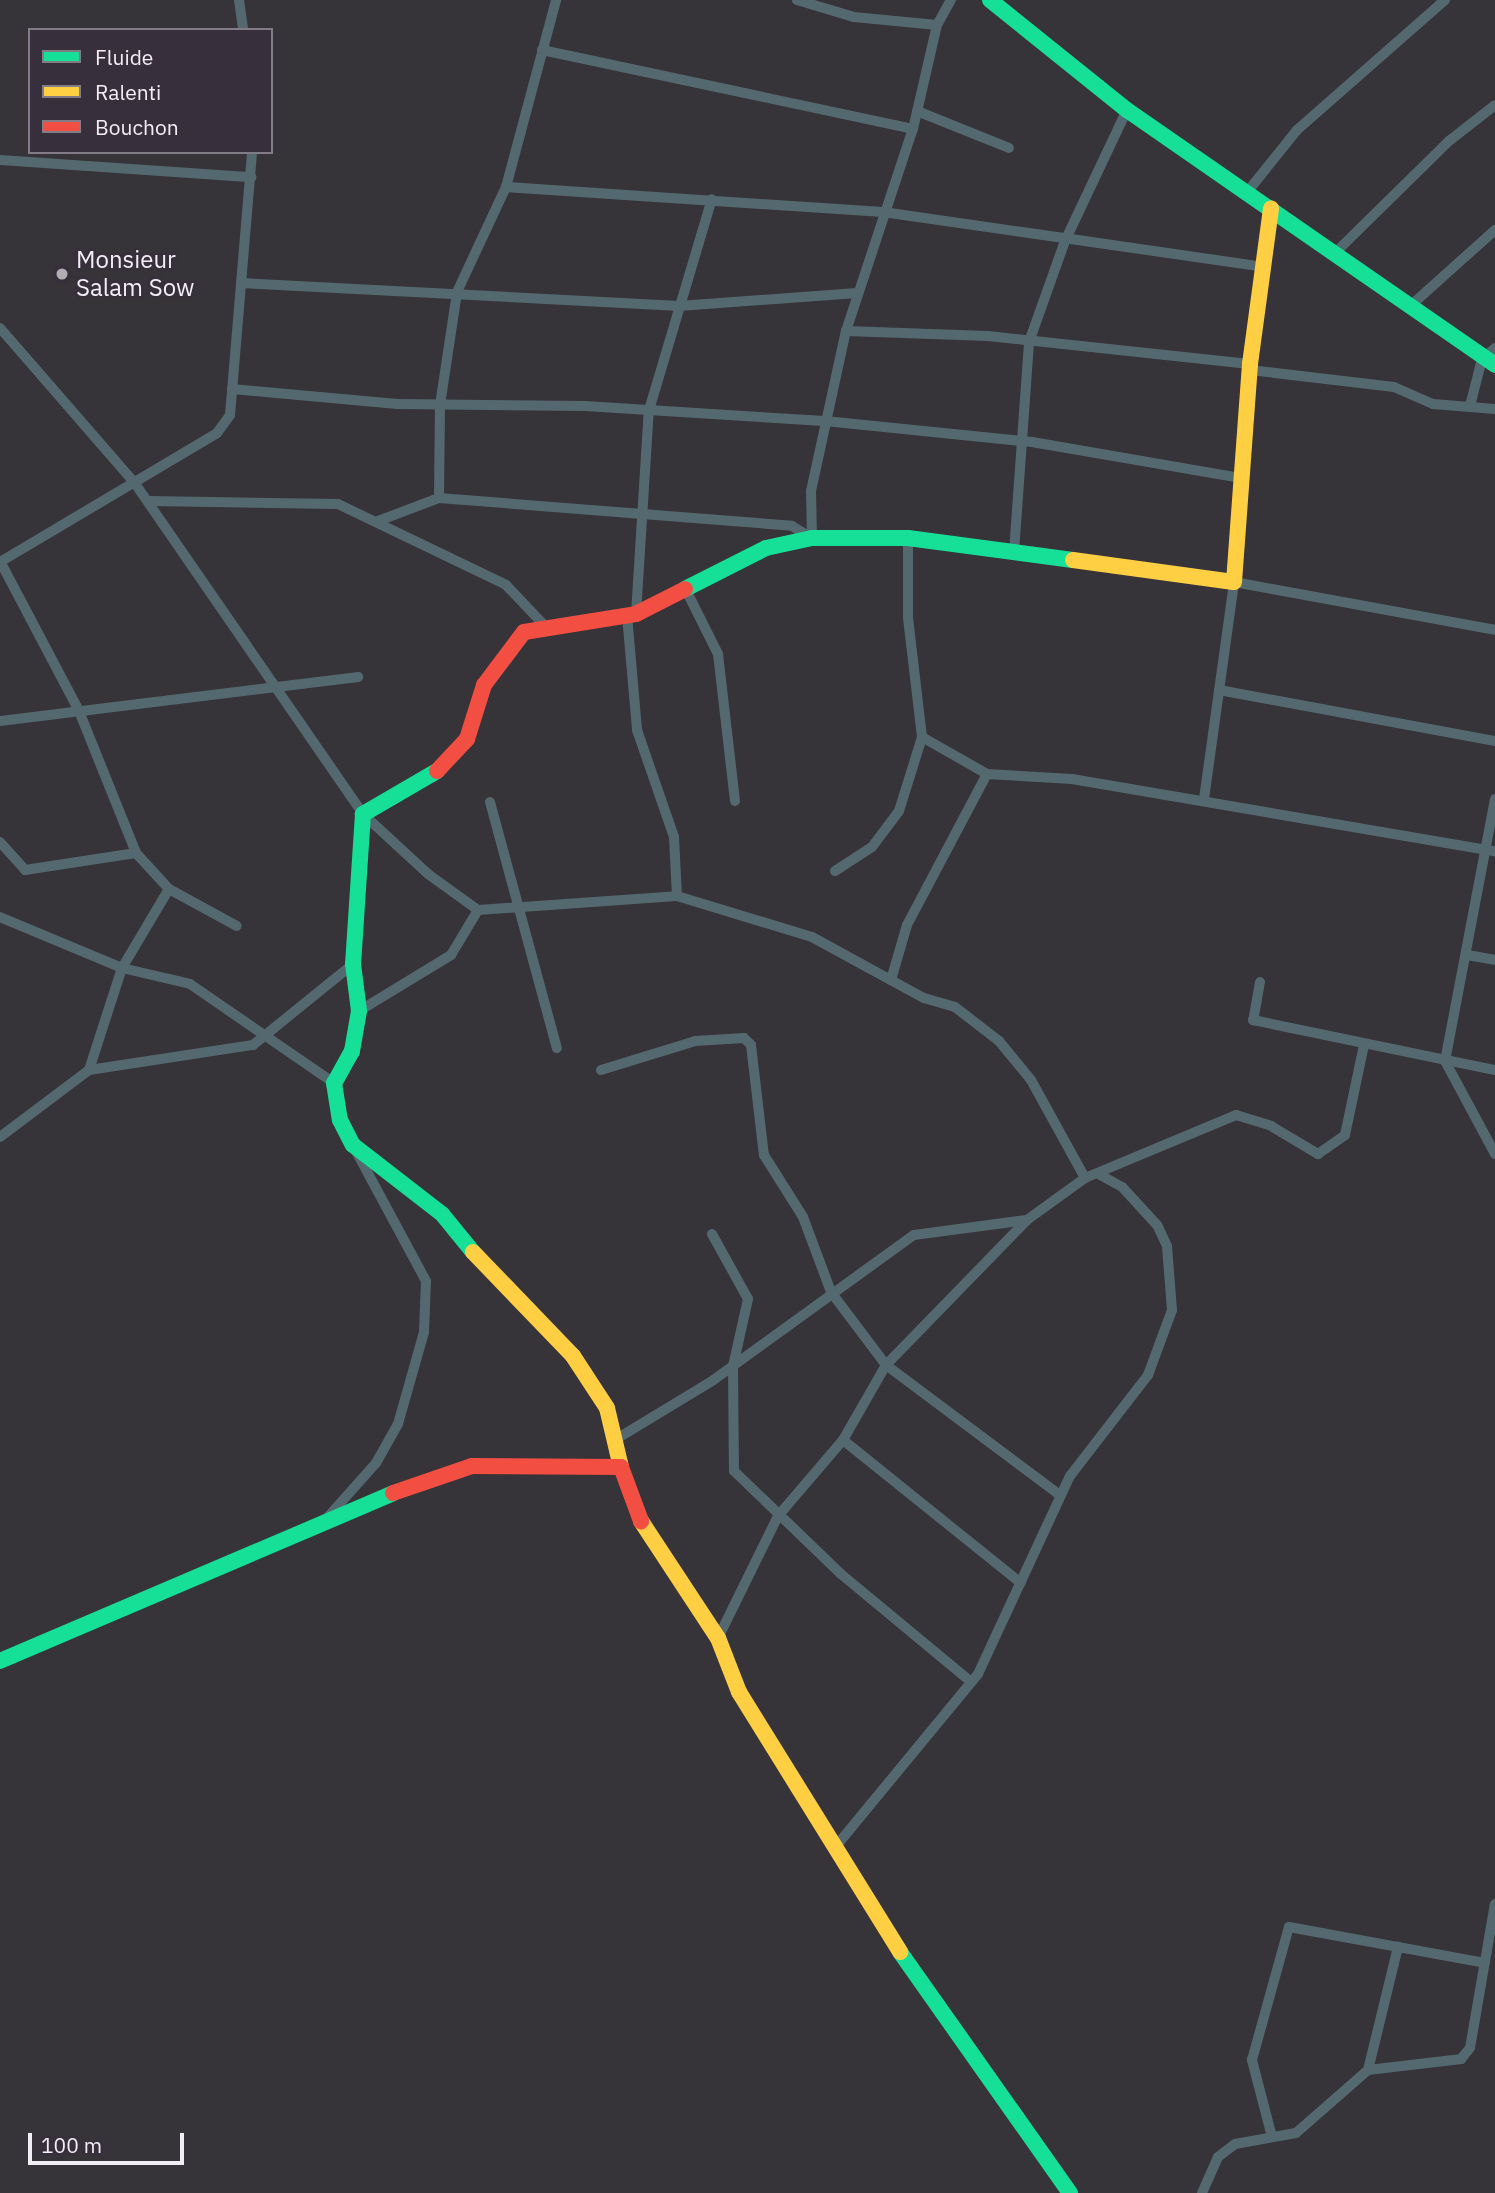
<!DOCTYPE html>
<style>
body{margin:0}
#map{position:relative;width:1495px;height:2193px;overflow:hidden;background:#363339;font-family:"IBM Plex Sans",sans-serif}
div>[style]{position:absolute}
.street>*{height:10px;margin:-5px;padding:0 5px;transform-origin:5px;border-radius:5px;background:#54696f}
.fast>*{height:16px;margin:-8px;padding:0 8px;transform-origin:8px;border-radius:8px;background:#16e098}
.slow>*{height:16px;margin:-8px;padding:0 8px;transform-origin:8px;border-radius:8px;background:#ffcf43}
.jam>*{height:16px;margin:-8px;padding:0 8px;transform-origin:8px;border-radius:8px;background:#f24e42}
.dots>*{width:19px;height:19px;translate:-50% -50%;box-sizing:border-box;border:4px solid #37303c;border-radius:50%}
span{translate:-50% -50%;white-space:nowrap;text-align:center;line-height:1.15;-webkit-text-stroke:5px #37303c;paint-order:stroke}
.poi-label{font-size:24px;color:#f2eef5}
.left{translate:0 -50%;text-align:left}
.legend{position:absolute;left:28px;top:28px;width:245px;height:126px;box-sizing:border-box;background:#37303c;border:2px solid #827c86;margin:0;padding:9px 12px;list-style:none;font-size:21px;color:#f2eef5}
.legend li{display:flex;align-items:center;gap:14px;height:35px}
.legend b{width:35px;border:2px solid #827c86}
.scale{position:absolute;left:28px;top:2133px;width:156px;height:32px;box-sizing:border-box;border:4px solid #f2eef5;border-top:0;padding-left:9px;font-size:21px;line-height:24px;white-space:nowrap;color:#f2eef5;-webkit-text-stroke:5px #37303c;paint-order:stroke}
</style>
<div id="map">
<div class="street">
<div style="left:239px;top:0;width:30px;rotate:82deg"></div>
<div style="left:797px;top:0;width:59px;rotate:16.6deg"></div>
<div style="left:854px;top:17px;width:83px;rotate:5.5deg"></div>
<div style="left:542px;top:50px;width:379px;rotate:12deg"></div>
<div style="left:917px;top:111px;width:99px;rotate:21.9deg"></div>
<div style="left:0;top:160px;width:252px;rotate:3.9deg"></div>
<div style="left:506px;top:187px;width:378px;rotate:3.8deg"></div>
<div style="left:883px;top:212px;width:381px;rotate:8.2deg"></div>
<div style="left:1248px;top:191px;width:78px;rotate:-51.2deg"></div>
<div style="left:1297px;top:130px;width:197px;rotate:-41.3deg"></div>
<div style="left:1337px;top:251px;width:157px;rotate:-44.5deg"></div>
<div style="left:1449px;top:141px;width:58px;rotate:-38deg"></div>
<div style="left:241px;top:283px;width:439px;rotate:3deg"></div>
<div style="left:679px;top:306px;width:175px;rotate:-4.2deg"></div>
<div style="left:1408px;top:308px;width:117px;rotate:-41.9deg"></div>
<div style="left:0;top:328px;width:204px;rotate:49deg"></div>
<div style="left:134px;top:482px;width:403px;rotate:55.4deg"></div>
<div style="left:363px;top:814px;width:88px;rotate:42.7deg"></div>
<div style="left:428px;top:874px;width:62px;rotate:35.8deg"></div>
<div style="left:478px;top:910px;width:199px;rotate:-4deg"></div>
<div style="left:677px;top:896px;width:141px;rotate:16.9deg"></div>
<div style="left:812px;top:937px;width:128px;rotate:28.6deg"></div>
<div style="left:924px;top:998px;width:32px;rotate:16deg"></div>
<div style="left:955px;top:1007px;width:56px;rotate:37.7deg"></div>
<div style="left:999px;top:1041px;width:50px;rotate:50.6deg"></div>
<div style="left:1031px;top:1080px;width:112px;rotate:61.1deg"></div>
<div style="left:846px;top:331px;width:213px;rotate:-71.7deg"></div>
<div style="left:913px;top:129px;width:107px;rotate:-77deg"></div>
<div style="left:937px;top:25px;width:29px;rotate:-61deg"></div>
<div style="left:1250px;top:370px;width:145px;rotate:6.7deg"></div>
<div style="left:1394px;top:387px;width:43px;rotate:23.6deg"></div>
<div style="left:1433px;top:404px;width:62px;rotate:4.6deg"></div>
<div style="left:232px;top:389px;width:166px;rotate:5.2deg"></div>
<div style="left:397px;top:404px;width:188px;rotate:0.6deg"></div>
<div style="left:585px;top:406px;width:240px;rotate:3.6deg"></div>
<div style="left:825px;top:421px;width:208px;rotate:5.8deg"></div>
<div style="left:1032px;top:442px;width:211px;rotate:9.8deg"></div>
<div style="left:1470px;top:406px;width:49px;rotate:-75.7deg"></div>
<div style="left:1482px;top:359px;width:17px;rotate:-40deg"></div>
<div style="left:439px;top:498px;width:93px;rotate:-89.4deg"></div>
<div style="left:440px;top:405px;width:114px;rotate:-81.4deg"></div>
<div style="left:457px;top:292px;width:116px;rotate:-65deg"></div>
<div style="left:506px;top:187px;width:194px;rotate:-75deg"></div>
<div style="left:148px;top:501px;width:190px;rotate:0.9deg"></div>
<div style="left:338px;top:504px;width:187px;rotate:25.7deg"></div>
<div style="left:506px;top:585px;width:54px;rotate:46.5deg"></div>
<div style="left:378px;top:521px;width:65px;rotate:-20.7deg"></div>
<div style="left:439px;top:498px;width:354px;rotate:4.5deg"></div>
<div style="left:792px;top:526px;width:23px;rotate:31deg"></div>
<div style="left:812px;top:538px;width:47px;rotate:-91.2deg"></div>
<div style="left:811px;top:491px;width:164px;rotate:-77.7deg"></div>
<div style="left:846px;top:331px;width:142px;rotate:2deg"></div>
<div style="left:988px;top:336px;width:263px;rotate:6.1deg"></div>
<div style="left:1014px;top:552px;width:211px;rotate:-85.9deg"></div>
<div style="left:1029px;top:342px;width:107px;rotate:-70.4deg"></div>
<div style="left:1065px;top:241px;width:145px;rotate:-64.7deg"></div>
<div style="left:0;top:561px;width:170px;rotate:62.2deg"></div>
<div style="left:79px;top:711px;width:153px;rotate:68.1deg"></div>
<div style="left:136px;top:853px;width:49px;rotate:47.5deg"></div>
<div style="left:169px;top:889px;width:77px;rotate:28.6deg"></div>
<div style="left:0;top:562px;width:252px;rotate:-30.7deg"></div>
<div style="left:217px;top:433px;width:22px;rotate:-54deg"></div>
<div style="left:230px;top:415px;width:264px;rotate:-85.2deg"></div>
<div style="left:685px;top:588px;width:74px;rotate:63.4deg"></div>
<div style="left:718px;top:654px;width:148px;rotate:83.4deg"></div>
<div style="left:636px;top:614px;width:204px;rotate:-86.4deg"></div>
<div style="left:649px;top:410px;width:220px;rotate:-73.4deg"></div>
<div style="left:627px;top:615px;width:115px;rotate:85deg"></div>
<div style="left:637px;top:730px;width:113px;rotate:70.9deg"></div>
<div style="left:674px;top:837px;width:59px;rotate:87.1deg"></div>
<div style="left:1219px;top:690px;width:281px;rotate:10.5deg"></div>
<div style="left:0;top:721px;width:361px;rotate:-7deg"></div>
<div style="left:922px;top:737px;width:75px;rotate:29.6deg"></div>
<div style="left:987px;top:774px;width:85px;rotate:3.4deg"></div>
<div style="left:1072px;top:779px;width:429px;rotate:9.7deg"></div>
<div style="left:1204px;top:799px;width:219px;rotate:-82.1deg"></div>
<div style="left:1234px;top:582px;width:265px;rotate:10.4deg"></div>
<div style="left:1495px;top:799px;width:267px;rotate:100.8deg"></div>
<div style="left:1445px;top:1061px;width:106px;rotate:61.7deg"></div>
<div style="left:490px;top:802px;width:255px;rotate:74.8deg"></div>
<div style="left:0;top:842px;width:38px;rotate:48deg"></div>
<div style="left:25px;top:870px;width:112px;rotate:-8.7deg"></div>
<div style="left:835px;top:871px;width:44px;rotate:-33deg"></div>
<div style="left:872px;top:847px;width:45px;rotate:-53.1deg"></div>
<div style="left:899px;top:811px;width:77px;rotate:-72.7deg"></div>
<div style="left:922px;top:737px;width:121px;rotate:-96.7deg"></div>
<div style="left:908px;top:617px;width:79px;rotate:-90deg"></div>
<div style="left:0;top:917px;width:132px;rotate:22.7deg"></div>
<div style="left:122px;top:968px;width:70px;rotate:13.2deg"></div>
<div style="left:190px;top:984px;width:175px;rotate:34.5deg"></div>
<div style="left:1467px;top:955px;width:28px;rotate:10deg"></div>
<div style="left:891px;top:980px;width:57px;rotate:-73.8deg"></div>
<div style="left:907px;top:925px;width:171px;rotate:-62.1deg"></div>
<div style="left:1260px;top:982px;width:39px;rotate:100deg"></div>
<div style="left:1253px;top:1020px;width:247px;rotate:11.7deg"></div>
<div style="left:359px;top:1011px;width:108px;rotate:-31.3deg"></div>
<div style="left:451px;top:955px;width:52px;rotate:-59deg"></div>
<div style="left:89px;top:1070px;width:107px;rotate:-72.1deg"></div>
<div style="left:122px;top:968px;width:92px;rotate:-59.3deg"></div>
<div style="left:601px;top:1070px;width:98px;rotate:-17.1deg"></div>
<div style="left:695px;top:1041px;width:49px;rotate:-3.5deg"></div>
<div style="left:744px;top:1038px;width:10px;rotate:45deg"></div>
<div style="left:751px;top:1045px;width:111px;rotate:83.3deg"></div>
<div style="left:764px;top:1155px;width:73px;rotate:57.8deg"></div>
<div style="left:803px;top:1217px;width:80px;rotate:69.5deg"></div>
<div style="left:831px;top:1292px;width:91px;rotate:53deg"></div>
<div style="left:886px;top:1365px;width:217px;rotate:36.8deg"></div>
<div style="left:0;top:1137px;width:111px;rotate:-37deg"></div>
<div style="left:89px;top:1070px;width:166px;rotate:-8.7deg"></div>
<div style="left:253px;top:1045px;width:129px;rotate:-39deg"></div>
<div style="left:712px;top:1234px;width:74px;rotate:61deg"></div>
<div style="left:748px;top:1299px;width:69px;rotate:102.6deg"></div>
<div style="left:733px;top:1366px;width:105px;rotate:89.5deg"></div>
<div style="left:734px;top:1471px;width:149px;rotate:43.9deg"></div>
<div style="left:841px;top:1574px;width:169px;rotate:39.7deg"></div>
<div style="left:618px;top:1438px;width:110px;rotate:-31.2deg"></div>
<div style="left:712px;top:1381px;width:249px;rotate:-35.9deg"></div>
<div style="left:914px;top:1235px;width:114px;rotate:-7.6deg"></div>
<div style="left:1027px;top:1220px;width:72px;rotate:-35.9deg"></div>
<div style="left:1085px;top:1178px;width:164px;rotate:-22.6deg"></div>
<div style="left:1236px;top:1115px;width:37px;rotate:17deg"></div>
<div style="left:1271px;top:1126px;width:55px;rotate:30.8deg"></div>
<div style="left:1318px;top:1154px;width:33px;rotate:-35deg"></div>
<div style="left:1345px;top:1135px;width:92px;rotate:-78.1deg"></div>
<div style="left:843px;top:1440px;width:228px;rotate:38.8deg"></div>
<div style="left:327px;top:1518px;width:74px;rotate:-48.3deg"></div>
<div style="left:376px;top:1463px;width:45px;rotate:-60.6deg"></div>
<div style="left:398px;top:1424px;width:96px;rotate:-74.2deg"></div>
<div style="left:424px;top:1332px;width:51px;rotate:-87.8deg"></div>
<div style="left:426px;top:1281px;width:145px;rotate:-118.3deg"></div>
<div style="left:718px;top:1638px;width:136px;rotate:-63.8deg"></div>
<div style="left:778px;top:1516px;width:100px;rotate:-49.5deg"></div>
<div style="left:843px;top:1440px;width:86px;rotate:-60.2deg"></div>
<div style="left:886px;top:1365px;width:202px;rotate:-45.8deg"></div>
<div style="left:837px;top:1845px;width:222px;rotate:-50.5deg"></div>
<div style="left:978px;top:1674px;width:218px;rotate:-65.1deg"></div>
<div style="left:1070px;top:1476px;width:128px;rotate:-52.3deg"></div>
<div style="left:1148px;top:1375px;width:69px;rotate:-69.7deg"></div>
<div style="left:1172px;top:1310px;width:64px;rotate:-94.5deg"></div>
<div style="left:1167px;top:1246px;width:23px;rotate:-115deg"></div>
<div style="left:1157px;top:1225px;width:52px;rotate:-132.6deg"></div>
<div style="left:1122px;top:1187px;width:26px;rotate:-151deg"></div>
<div style="left:1368px;top:2070px;width:127px;rotate:-76.3deg"></div>
<div style="left:1272px;top:2137px;width:80px;rotate:-104.6deg"></div>
<div style="left:1252px;top:2060px;width:138px;rotate:-74.5deg"></div>
<div style="left:1289px;top:1927px;width:199px;rotate:10.4deg"></div>
<div style="left:1202px;top:2193px;width:39px;rotate:-66deg"></div>
<div style="left:1218px;top:2157px;width:21px;rotate:-37deg"></div>
<div style="left:1235px;top:2144px;width:62px;rotate:-10.2deg"></div>
<div style="left:1296px;top:2133px;width:96px;rotate:-41.2deg"></div>
<div style="left:1368px;top:2070px;width:94px;rotate:-6.7deg"></div>
<div style="left:1461px;top:2059px;width:14px;rotate:-51deg"></div>
<div style="left:1470px;top:2048px;width:146px;rotate:-80.2deg"></div>
</div>
<div class="fast">
<div style="left:990px;top:0;width:176px;rotate:38.8deg"></div>
<div style="left:1127px;top:110px;width:448px;rotate:34.7deg"></div>
<div style="left:685px;top:589px;width:91px;rotate:-26.8deg"></div>
<div style="left:766px;top:548px;width:47px;rotate:-12.3deg"></div>
<div style="left:812px;top:538px;width:96px"></div>
<div style="left:908px;top:538px;width:166px;rotate:7.6deg"></div>
<div style="left:437px;top:771px;width:86px;rotate:149.8deg"></div>
<div style="left:363px;top:814px;width:150px;rotate:93.8deg"></div>
<div style="left:353px;top:964px;width:47px;rotate:82.7deg"></div>
<div style="left:359px;top:1011px;width:41px;rotate:99.9deg"></div>
<div style="left:352px;top:1051px;width:37px;rotate:119deg"></div>
<div style="left:334px;top:1083px;width:37px;rotate:81deg"></div>
<div style="left:340px;top:1120px;width:28px;rotate:63deg"></div>
<div style="left:353px;top:1145px;width:113px;rotate:37.8deg"></div>
<div style="left:442px;top:1214px;width:49px;rotate:50.8deg"></div>
<div style="left:0;top:1661px;width:427px;rotate:-23.1deg"></div>
<div style="left:900px;top:1952px;width:295px;rotate:54.8deg"></div>
</div>
<div class="slow">
<div style="left:1073px;top:560px;width:162px;rotate:7.8deg"></div>
<div style="left:1234px;top:582px;width:219px;rotate:-85.8deg"></div>
<div style="left:1250px;top:364px;width:157px;rotate:-82.3deg"></div>
<div style="left:473px;top:1252px;width:144px;rotate:46.1deg"></div>
<div style="left:573px;top:1356px;width:62px;rotate:56.8deg"></div>
<div style="left:607px;top:1408px;width:61px;rotate:76.7deg"></div>
<div style="left:641px;top:1521px;width:140px;rotate:56.7deg"></div>
<div style="left:718px;top:1638px;width:58px;rotate:68.7deg"></div>
<div style="left:739px;top:1692px;width:306px;rotate:58.2deg"></div>
</div>
<div class="jam">
<div style="left:437px;top:771px;width:44px;rotate:-46.8deg"></div>
<div style="left:467px;top:739px;width:57px;rotate:-72.5deg"></div>
<div style="left:484px;top:685px;width:66px;rotate:-53deg"></div>
<div style="left:524px;top:632px;width:113px;rotate:-9.1deg"></div>
<div style="left:636px;top:614px;width:55px;rotate:-27deg"></div>
<div style="left:393px;top:1493px;width:83px;rotate:-18.9deg"></div>
<div style="left:472px;top:1466px;width:149px;rotate:0.4deg"></div>
<div style="left:621px;top:1467px;width:58px;rotate:69.7deg"></div>
</div>
<div class="dots">
<div style="left:62px;top:274px;background:#b0adb3"></div>
</div>
<div class="poi-label">
<span class="left" style="left:76px;top:274px">Monsieur<br>Salam Sow</span>
</div>
<ul class="legend">
<li><b style="height:9px;background:#16e098"></b>Fluide</li>
<li><b style="height:9px;background:#ffcf43"></b>Ralenti</li>
<li><b style="height:9px;background:#f24e42"></b>Bouchon</li>
</ul>
<div class="scale">100 m</div>
</div>
